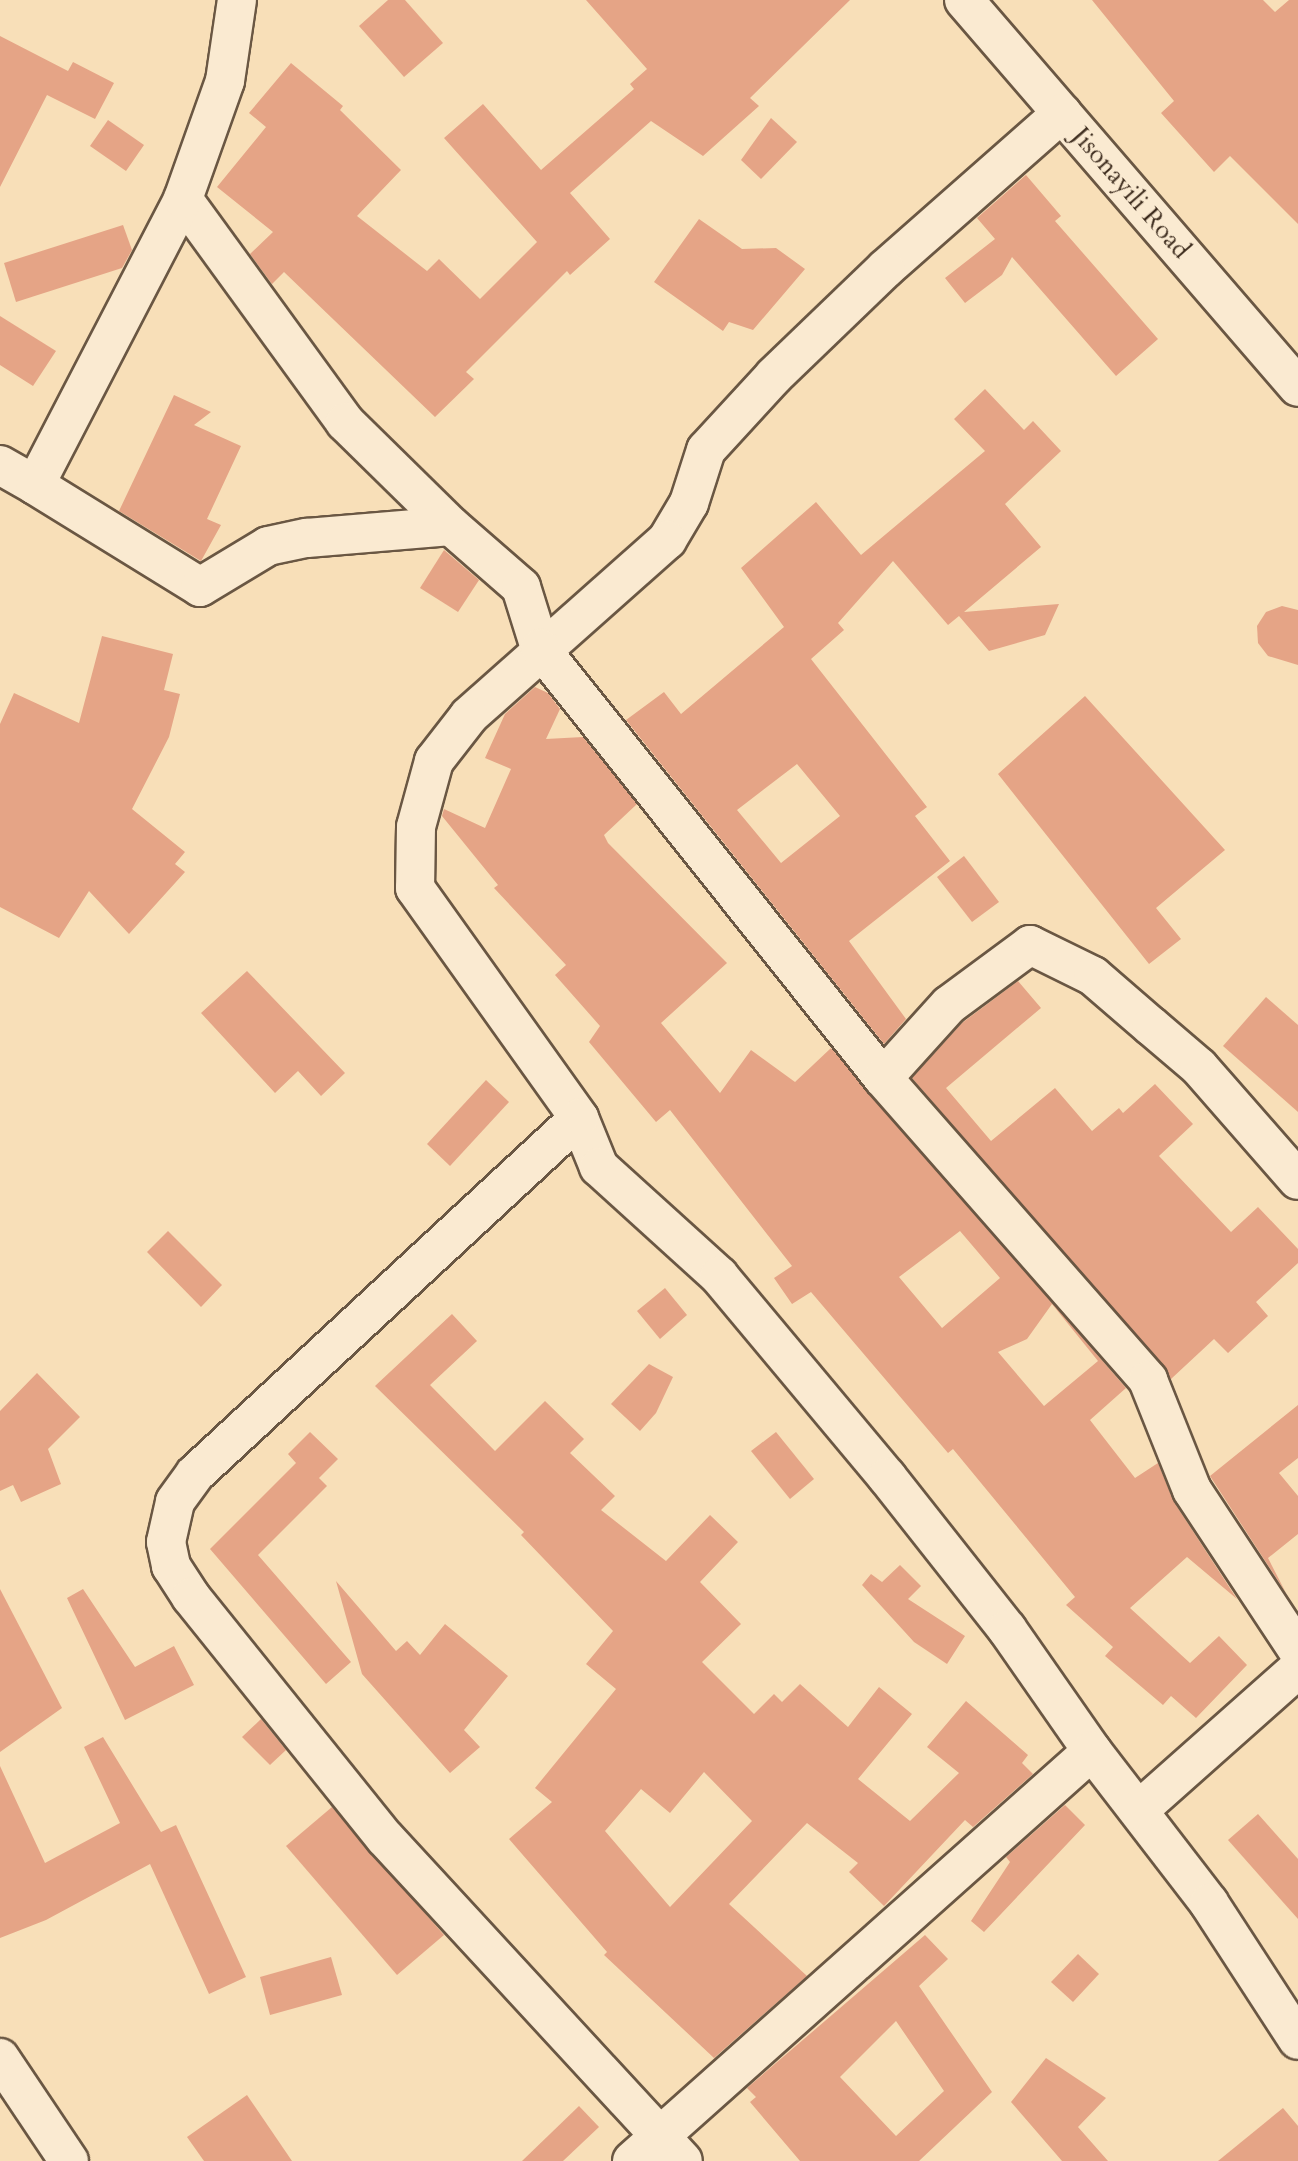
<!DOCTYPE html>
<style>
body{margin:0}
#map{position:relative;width:1298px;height:2161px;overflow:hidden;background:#f8dfb8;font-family:Cardo,serif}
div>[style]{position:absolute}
.building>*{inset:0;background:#e5a486}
.roads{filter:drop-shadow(2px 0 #6a5743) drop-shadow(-2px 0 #6a5743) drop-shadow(0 2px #6a5743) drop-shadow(0 -2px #6a5743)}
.minor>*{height:38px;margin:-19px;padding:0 19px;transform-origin:19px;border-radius:19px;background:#faead1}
span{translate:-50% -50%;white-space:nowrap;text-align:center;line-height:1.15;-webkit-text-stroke:6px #faead1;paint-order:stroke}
.street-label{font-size:26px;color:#3b2a1c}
</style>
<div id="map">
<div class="building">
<div style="clip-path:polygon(388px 0,405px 0,443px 43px,404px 77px,359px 26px)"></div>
<div style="clip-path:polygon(586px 0,850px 0,750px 98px,759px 106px,703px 156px,651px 121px,570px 193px,610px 239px,570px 275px,567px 271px,466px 372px,474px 379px,435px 417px,284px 272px,272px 284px,250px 254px,273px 232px,217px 187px,266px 127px,249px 113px,291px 63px,343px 106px,340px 110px,401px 170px,357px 216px,427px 271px,439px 259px,480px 299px,537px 242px,444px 138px,483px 104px,541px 170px,634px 89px,630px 84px,647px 69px)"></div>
<div style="clip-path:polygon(1092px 0,1263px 0,1275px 12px,1289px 0,1298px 0,1298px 224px,1230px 156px,1214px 172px,1161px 113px,1174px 101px)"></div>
<div style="clip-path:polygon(0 36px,68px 71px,73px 62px,114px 83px,95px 119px,47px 95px,0 187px)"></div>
<div style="clip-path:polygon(771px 118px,797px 142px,761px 179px,741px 160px)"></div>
<div style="clip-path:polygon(108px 120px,144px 145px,126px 171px,90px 146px)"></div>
<div style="clip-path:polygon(1026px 175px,1061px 216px,1055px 221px,1158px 339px,1116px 376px,1012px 257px,1002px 275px,965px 303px,945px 278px,995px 239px,977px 218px)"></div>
<div style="clip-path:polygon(699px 219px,742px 249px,776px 248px,805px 269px,753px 330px,729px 322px,723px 331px,654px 282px)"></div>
<div style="clip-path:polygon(123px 225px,132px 250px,122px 268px,16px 302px,4px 263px)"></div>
<div style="clip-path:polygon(0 316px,56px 351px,33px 386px,0 365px)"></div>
<div style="clip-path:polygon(evenodd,985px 389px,1024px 430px,1033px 421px,1061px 451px,1005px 504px,1041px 547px,964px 612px,1059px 604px,1045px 635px,989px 651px,959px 616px,948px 625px,893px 561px,838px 623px,844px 630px,811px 659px,927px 807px,915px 816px,950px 861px,849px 941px,906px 1019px,884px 1044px,626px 720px,664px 692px,681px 714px,784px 627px,741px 568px,816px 502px,861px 555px,985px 451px,954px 419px,985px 389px,797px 764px,840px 816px,781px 863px,737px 810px,797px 764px)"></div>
<div style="clip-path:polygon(174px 395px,211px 412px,194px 425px,241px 446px,207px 519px,221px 525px,201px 561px,119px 511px)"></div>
<div style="clip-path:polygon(444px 550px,479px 580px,458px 612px,420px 588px)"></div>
<div style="clip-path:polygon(1282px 606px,1298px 610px,1298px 665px,1268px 656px,1258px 643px,1257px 626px,1266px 612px)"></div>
<div style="clip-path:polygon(102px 636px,173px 654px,164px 690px,180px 694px,169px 737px,132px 809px,185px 852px,175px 864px,185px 872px,129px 934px,89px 891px,59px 938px,0 907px,0 724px,14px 693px,79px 723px)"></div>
<div style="clip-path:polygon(evenodd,535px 687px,548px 693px,560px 709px,546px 739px,583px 737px,637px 804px,604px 835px,608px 843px,727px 963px,661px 1023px,720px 1093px,751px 1050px,795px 1082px,831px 1048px,1126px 1388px,1090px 1420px,1135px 1478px,1158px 1463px,1174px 1502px,1237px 1599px,1187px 1557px,1130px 1608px,1190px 1663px,1219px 1636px,1247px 1665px,1196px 1718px,1171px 1696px,1163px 1705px,1105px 1656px,1113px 1647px,1066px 1605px,1075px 1597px,953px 1449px,948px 1453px,811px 1292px,792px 1304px,774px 1278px,792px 1266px,670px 1110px,656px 1122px,589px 1042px,600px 1026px,555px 975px,566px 965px,494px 888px,498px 885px,442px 816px,444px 809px,485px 828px,511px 769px,485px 758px,505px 714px,535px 687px,960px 1231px,1000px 1278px,942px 1328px,899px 1277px,960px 1231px,535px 687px,1052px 1304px,1098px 1361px,1044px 1406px,998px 1352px,1027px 1339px,1052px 1304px)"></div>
<div style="clip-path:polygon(1085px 696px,1225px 850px,1156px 908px,1181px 939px,1149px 964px,998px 774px)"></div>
<div style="clip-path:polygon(964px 856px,999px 902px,972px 922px,937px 877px)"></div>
<div style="clip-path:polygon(247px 971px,345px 1073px,321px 1096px,298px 1071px,275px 1093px,201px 1013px)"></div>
<div style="clip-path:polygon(1018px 981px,1041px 1008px,946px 1088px,991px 1141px,1055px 1088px,1092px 1131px,1119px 1108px,1123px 1113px,1155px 1084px,1193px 1124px,1159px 1156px,1231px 1232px,1258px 1207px,1298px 1249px,1298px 1263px,1256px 1302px,1268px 1316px,1228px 1353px,1214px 1339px,1171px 1379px,912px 1078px,962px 1023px)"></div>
<div style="clip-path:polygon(1266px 997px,1298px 1025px,1298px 1112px,1223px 1046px)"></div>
<div style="clip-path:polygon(486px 1080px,509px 1102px,450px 1166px,427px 1144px)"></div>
<div style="clip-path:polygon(168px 1231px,222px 1285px,201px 1307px,147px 1252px)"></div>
<div style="clip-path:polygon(665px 1288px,687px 1315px,660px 1339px,637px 1311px)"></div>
<div style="clip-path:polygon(evenodd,452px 1314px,477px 1341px,430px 1385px,495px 1451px,545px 1401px,584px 1439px,570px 1453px,615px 1496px,601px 1510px,666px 1561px,710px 1515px,738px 1542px,700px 1582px,741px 1624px,702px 1662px,754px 1714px,774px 1694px,782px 1702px,800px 1684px,848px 1727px,879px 1687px,912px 1714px,858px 1779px,910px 1821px,959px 1773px,927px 1747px,966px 1701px,1028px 1755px,1022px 1763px,1033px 1774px,973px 1827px,965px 1820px,884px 1906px,849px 1872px,858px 1863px,807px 1823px,729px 1904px,807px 1976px,714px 2058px,604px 1955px,607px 1952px,509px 1839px,552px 1802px,535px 1788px,616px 1689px,586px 1664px,613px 1631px,521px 1535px,524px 1532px,375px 1386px,452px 1314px,704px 1772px,752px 1821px,670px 1907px,605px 1831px,641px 1789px,670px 1813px,704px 1772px)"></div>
<div style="clip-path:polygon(649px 1364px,673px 1377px,656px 1413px,640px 1431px,611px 1404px)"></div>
<div style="clip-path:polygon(37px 1373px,80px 1417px,48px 1449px,61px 1484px,21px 1502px,13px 1485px,0 1491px,0 1411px)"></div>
<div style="clip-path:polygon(1298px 1405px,1298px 1458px,1279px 1473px,1298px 1496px,1298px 1534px,1268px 1558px,1286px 1593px,1210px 1476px)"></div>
<div style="clip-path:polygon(310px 1432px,338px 1459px,319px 1478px,327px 1486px,258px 1555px,351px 1662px,326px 1684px,210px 1549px,296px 1463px,288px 1454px)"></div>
<div style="clip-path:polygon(776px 1432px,814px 1479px,790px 1499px,751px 1451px)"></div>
<div style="clip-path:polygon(900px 1565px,921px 1586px,908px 1599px,965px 1636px,947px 1664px,914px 1642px,862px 1585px,871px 1574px,882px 1582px)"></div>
<div style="clip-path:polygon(336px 1581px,396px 1651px,407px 1641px,420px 1655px,445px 1624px,508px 1676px,464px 1730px,480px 1747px,450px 1773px,362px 1674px)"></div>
<div style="clip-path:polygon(0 1589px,62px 1708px,0 1752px)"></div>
<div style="clip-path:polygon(83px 1589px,135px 1667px,174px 1646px,194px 1685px,125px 1720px,67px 1598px)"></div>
<div style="clip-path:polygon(261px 1719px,286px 1750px,270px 1765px,242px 1737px)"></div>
<div style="clip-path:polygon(103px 1737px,161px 1832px,176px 1825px,246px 1977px,209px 1994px,150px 1864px,46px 1920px,0 1938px,0 1766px,45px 1863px,120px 1823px,84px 1747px)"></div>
<div style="clip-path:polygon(1065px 1805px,1085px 1825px,984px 1932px,971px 1921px,1010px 1862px,1006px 1857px)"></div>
<div style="clip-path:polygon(332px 1807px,444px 1935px,397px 1975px,286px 1846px)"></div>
<div style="clip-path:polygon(1258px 1814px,1298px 1859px,1298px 1919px,1228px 1840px)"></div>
<div style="clip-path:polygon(evenodd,925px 1935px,948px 1959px,919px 1986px,992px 2092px,919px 2161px,800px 2161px,750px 2102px,756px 2097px,747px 2088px,925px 1935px,896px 2021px,944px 2091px,896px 2136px,840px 2077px,896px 2021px)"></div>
<div style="clip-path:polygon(1078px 1954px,1099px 1974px,1073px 2002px,1051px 1982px)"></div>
<div style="clip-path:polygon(331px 1957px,342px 1995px,270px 2015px,260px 1977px)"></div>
<div style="clip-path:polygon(1046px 2058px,1106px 2098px,1078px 2127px,1108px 2161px,1062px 2161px,1011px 2102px)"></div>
<div style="clip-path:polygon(247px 2095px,292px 2161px,204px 2161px,187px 2137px)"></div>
<div style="clip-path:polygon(579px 2106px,599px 2127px,563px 2161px,522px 2161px)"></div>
<div style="clip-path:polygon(1283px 2108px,1298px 2126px,1298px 2161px,1218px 2161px)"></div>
</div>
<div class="roads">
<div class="minor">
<div style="left:964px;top:0;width:511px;rotate:49.2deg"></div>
<div style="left:1062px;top:113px;width:236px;rotate:138.6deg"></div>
<div style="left:885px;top:269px;width:154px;rotate:136.1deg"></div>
<div style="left:774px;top:376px;width:100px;rotate:132.6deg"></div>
<div style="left:706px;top:450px;width:56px;rotate:107.8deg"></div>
<div style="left:689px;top:503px;width:43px;rotate:120.7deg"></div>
<div style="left:667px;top:540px;width:265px;rotate:138.4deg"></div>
<div style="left:469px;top:716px;width:57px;rotate:127.9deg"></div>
<div style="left:434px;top:761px;width:68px;rotate:105.3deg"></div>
<div style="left:416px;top:827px;width:61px;rotate:90.9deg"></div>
<div style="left:415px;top:888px;width:282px;rotate:54.5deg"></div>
<div style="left:579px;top:1118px;width:53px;rotate:67.8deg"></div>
<div style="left:599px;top:1167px;width:162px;rotate:42.2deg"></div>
<div style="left:719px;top:1276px;width:262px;rotate:50.1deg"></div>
<div style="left:887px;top:1477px;width:194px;rotate:51.7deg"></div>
<div style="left:1007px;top:1629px;width:149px;rotate:55.1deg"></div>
<div style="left:1092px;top:1751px;width:192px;rotate:52.4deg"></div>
<div style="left:1209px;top:1903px;width:163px;rotate:57deg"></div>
<div style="left:183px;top:199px;width:276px;rotate:54deg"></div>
<div style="left:345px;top:422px;width:148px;rotate:44.5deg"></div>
<div style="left:451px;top:526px;width:93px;rotate:41.1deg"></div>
<div style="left:521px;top:587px;width:64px;rotate:72.7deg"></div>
<div style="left:540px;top:648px;width:550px;rotate:51.42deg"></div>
<div style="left:883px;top:1078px;width:402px;rotate:48.7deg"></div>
<div style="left:1148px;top:1380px;width:118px;rotate:68.2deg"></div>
<div style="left:1192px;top:1490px;width:193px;rotate:56.6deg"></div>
<div style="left:0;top:465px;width:40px;rotate:29.7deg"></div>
<div style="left:35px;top:485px;width:322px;rotate:-62.6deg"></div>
<div style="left:183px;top:199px;width:125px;rotate:-70.4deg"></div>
<div style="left:225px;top:81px;width:82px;rotate:-81.6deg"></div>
<div style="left:35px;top:485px;width:194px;rotate:31.7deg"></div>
<div style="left:200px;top:587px;width:79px;rotate:-31.1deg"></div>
<div style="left:268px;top:546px;width:40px;rotate:-12deg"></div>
<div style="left:307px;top:538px;width:144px;rotate:-4.8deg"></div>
<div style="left:883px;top:1078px;width:98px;rotate:-47.9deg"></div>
<div style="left:949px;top:1005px;width:101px;rotate:-36.5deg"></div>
<div style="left:1030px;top:945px;width:70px;rotate:26.2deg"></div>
<div style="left:1093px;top:976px;width:77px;rotate:40.8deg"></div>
<div style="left:1151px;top:1026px;width:63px;rotate:40.5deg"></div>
<div style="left:1199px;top:1067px;width:150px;rotate:48.8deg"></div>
<div style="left:579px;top:1118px;width:524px;rotate:137.17deg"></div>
<div style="left:195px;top:1474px;width:34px;rotate:126deg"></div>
<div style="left:175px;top:1502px;width:41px;rotate:102.7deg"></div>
<div style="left:166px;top:1542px;width:25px;rotate:78deg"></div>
<div style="left:171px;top:1566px;width:37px;rotate:57deg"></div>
<div style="left:191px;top:1597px;width:309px;rotate:51.2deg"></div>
<div style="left:385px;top:1838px;width:439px;rotate:47.3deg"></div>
<div style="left:1139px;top:1810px;width:213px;rotate:-41.6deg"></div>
<div style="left:0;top:2058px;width:124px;rotate:56.2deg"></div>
<div style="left:632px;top:2161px;width:616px;rotate:-41.71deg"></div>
</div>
</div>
<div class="street-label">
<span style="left:1131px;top:193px;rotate:49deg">Jisonayili Road</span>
</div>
</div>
